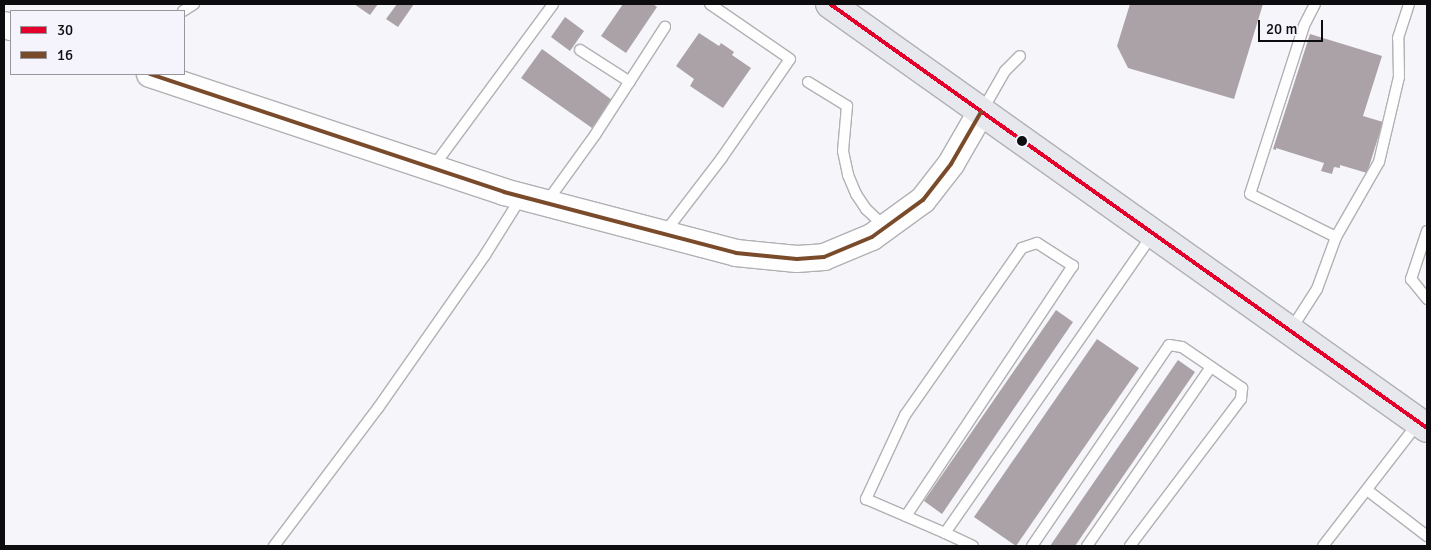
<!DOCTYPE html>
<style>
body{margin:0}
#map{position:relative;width:1431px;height:550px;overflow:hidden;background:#f6f6fa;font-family:Signika,sans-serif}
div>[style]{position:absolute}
.building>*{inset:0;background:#aaa2a6}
.roads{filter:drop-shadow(1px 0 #b1b1b4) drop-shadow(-1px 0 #b1b1b4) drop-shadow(0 1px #b1b1b4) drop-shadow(0 -1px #b1b1b4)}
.service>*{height:10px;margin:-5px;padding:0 5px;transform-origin:5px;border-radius:5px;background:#fefefe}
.tertiary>*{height:26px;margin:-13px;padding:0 13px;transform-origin:13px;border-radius:13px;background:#fefefe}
.primary>*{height:28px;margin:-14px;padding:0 14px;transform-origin:14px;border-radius:14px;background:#e6e8ed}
.bus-1>*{height:4px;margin:-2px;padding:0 2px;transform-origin:2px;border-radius:2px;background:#e4002b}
.bus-2>*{height:4px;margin:-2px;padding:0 2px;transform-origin:2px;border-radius:2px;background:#7a4b2a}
.dots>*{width:14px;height:14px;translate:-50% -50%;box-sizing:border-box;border:2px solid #f5f4fc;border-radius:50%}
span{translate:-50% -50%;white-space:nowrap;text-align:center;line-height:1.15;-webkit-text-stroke:5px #f5f4fc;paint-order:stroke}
.frame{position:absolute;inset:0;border:5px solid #0d0c0f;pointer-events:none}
.legend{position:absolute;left:10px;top:10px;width:175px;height:65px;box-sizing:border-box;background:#f5f4fc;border:1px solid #98979d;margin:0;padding:6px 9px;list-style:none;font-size:15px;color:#0d0c0f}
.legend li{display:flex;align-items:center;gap:10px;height:25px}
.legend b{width:25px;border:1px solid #98979d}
.scale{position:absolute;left:1258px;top:20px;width:65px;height:22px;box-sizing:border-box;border:2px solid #0d0c0f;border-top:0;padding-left:6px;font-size:15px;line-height:18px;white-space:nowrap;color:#0d0c0f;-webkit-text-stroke:4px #f5f4fc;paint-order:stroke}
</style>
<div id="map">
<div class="building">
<div style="clip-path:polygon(354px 4px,378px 4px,370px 15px)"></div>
<div style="clip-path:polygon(397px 4px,414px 4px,398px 27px,386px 19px)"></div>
<div style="clip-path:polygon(623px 4px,653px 4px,657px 7px,626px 53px,601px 36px)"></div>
<div style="clip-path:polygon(1130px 4px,1263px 4px,1234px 99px,1128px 68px,1117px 46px)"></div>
<div style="clip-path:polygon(565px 17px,584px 31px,570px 51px,551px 37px)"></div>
<div style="clip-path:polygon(699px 33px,719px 46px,721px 43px,734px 52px,732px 55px,751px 68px,723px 108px,690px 86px,694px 79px,676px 66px)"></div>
<div style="clip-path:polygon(1310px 34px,1382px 56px,1363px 116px,1383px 122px,1367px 173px,1340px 165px,1340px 168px,1334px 167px,1332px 174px,1321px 171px,1324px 163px,1276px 148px,1276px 150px,1273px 149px)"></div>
<div style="clip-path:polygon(542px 49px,612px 100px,592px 128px,521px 78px)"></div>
<div style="clip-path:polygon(1056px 310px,1073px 322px,942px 514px,924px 501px)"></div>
<div style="clip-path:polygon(1097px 339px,1139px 368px,1016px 546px,974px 517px)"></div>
<div style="clip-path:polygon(1178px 360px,1195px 372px,1075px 546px,1050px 546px)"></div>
</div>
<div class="roads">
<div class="service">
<div style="left:1315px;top:4px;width:25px;rotate:117deg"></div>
<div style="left:1304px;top:26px;width:176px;rotate:107.8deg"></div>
<div style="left:1250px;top:194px;width:96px;rotate:26.6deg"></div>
<div style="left:183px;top:11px;width:13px;rotate:-32deg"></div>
<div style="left:580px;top:50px;width:59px;rotate:32.6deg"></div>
<div style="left:808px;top:82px;width:46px;rotate:31.6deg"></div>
<div style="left:847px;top:106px;width:45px;rotate:95.1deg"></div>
<div style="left:843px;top:151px;width:25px;rotate:78deg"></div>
<div style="left:848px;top:175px;width:21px;rotate:67deg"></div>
<div style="left:856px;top:194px;width:18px;rotate:56deg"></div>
<div style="left:866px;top:209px;width:25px;rotate:43deg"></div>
<div style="left:982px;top:111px;width:46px;rotate:-60.1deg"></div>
<div style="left:1005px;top:71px;width:21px;rotate:-45deg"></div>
<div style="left:433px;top:167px;width:202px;rotate:-53.6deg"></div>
<div style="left:546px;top:203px;width:84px;rotate:-54.2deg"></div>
<div style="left:595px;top:135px;width:129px;rotate:-57.1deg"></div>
<div style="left:1427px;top:231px;width:51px;rotate:108.4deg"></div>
<div style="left:1411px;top:279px;width:26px;rotate:51deg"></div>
<div style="left:665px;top:232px;width:92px;rotate:-52.5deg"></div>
<div style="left:721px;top:159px;width:121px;rotate:-55.4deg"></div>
<div style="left:790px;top:59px;width:97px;rotate:-145.5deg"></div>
<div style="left:1290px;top:331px;width:50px;rotate:-57.3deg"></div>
<div style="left:1317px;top:289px;width:55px;rotate:-69.9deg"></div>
<div style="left:1336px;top:237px;width:86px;rotate:-60.2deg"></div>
<div style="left:1379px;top:162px;width:87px;rotate:-76.8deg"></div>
<div style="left:1399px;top:77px;width:39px;rotate:-91deg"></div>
<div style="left:1398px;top:38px;width:36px;rotate:-72deg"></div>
<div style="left:1367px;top:490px;width:76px;rotate:37.5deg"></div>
<div style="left:906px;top:516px;width:301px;rotate:-56.3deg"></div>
<div style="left:1073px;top:266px;width:43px;rotate:-147.4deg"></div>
<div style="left:1037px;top:243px;width:16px;rotate:162deg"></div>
<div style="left:1022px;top:248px;width:204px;rotate:125deg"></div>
<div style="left:905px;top:415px;width:93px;rotate:114.9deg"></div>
<div style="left:866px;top:499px;width:86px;rotate:23.3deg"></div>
<div style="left:274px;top:546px;width:173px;rotate:-53deg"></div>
<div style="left:378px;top:408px;width:187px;rotate:-55deg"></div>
<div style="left:485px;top:255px;width:66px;rotate:-58deg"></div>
<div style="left:973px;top:546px;width:31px;rotate:-155deg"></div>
<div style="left:945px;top:533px;width:364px;rotate:-55.2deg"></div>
<div style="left:1032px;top:546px;width:243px;rotate:-55.7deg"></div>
<div style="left:1169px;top:345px;width:13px;rotate:9deg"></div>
<div style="left:1182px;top:347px;width:73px;rotate:34.3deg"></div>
<div style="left:1242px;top:388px;width:11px;rotate:95deg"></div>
<div style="left:1241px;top:399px;width:184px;rotate:127.1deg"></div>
<div style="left:1087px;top:546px;width:218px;rotate:-55.3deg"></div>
<div style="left:1323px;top:546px;width:155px;rotate:-52.3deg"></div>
</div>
<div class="tertiary">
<div style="left:4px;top:25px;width:7px;rotate:16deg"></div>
<div style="left:150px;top:74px;width:373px;rotate:18.4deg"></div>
<div style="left:504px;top:192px;width:240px;rotate:14.7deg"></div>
<div style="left:736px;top:253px;width:61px;rotate:5.6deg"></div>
<div style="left:797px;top:259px;width:27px;rotate:-4deg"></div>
<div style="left:824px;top:257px;width:52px;rotate:-22.6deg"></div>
<div style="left:872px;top:237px;width:63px;rotate:-36deg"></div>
<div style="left:923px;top:200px;width:46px;rotate:-52.1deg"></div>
<div style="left:951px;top:164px;width:60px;rotate:-60deg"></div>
</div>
<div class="primary">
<div style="left:830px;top:4px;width:732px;rotate:35.38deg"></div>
</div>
</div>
<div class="bus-1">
<div style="left:830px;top:4px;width:732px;rotate:35.38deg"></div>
</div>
<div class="bus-2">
<div style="left:150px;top:74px;width:373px;rotate:18.4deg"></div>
<div style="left:504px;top:192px;width:240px;rotate:14.7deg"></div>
<div style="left:736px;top:253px;width:61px;rotate:5.6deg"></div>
<div style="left:797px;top:259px;width:27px;rotate:-4deg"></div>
<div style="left:824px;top:257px;width:52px;rotate:-22.6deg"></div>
<div style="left:872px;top:237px;width:63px;rotate:-36deg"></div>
<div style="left:923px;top:200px;width:46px;rotate:-52.1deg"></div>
<div style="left:951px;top:164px;width:60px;rotate:-60deg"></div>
</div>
<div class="dots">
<div style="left:1022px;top:141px;background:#0d0c0f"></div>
</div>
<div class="frame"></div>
<ul class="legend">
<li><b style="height:6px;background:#e4002b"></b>30</li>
<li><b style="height:6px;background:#7a4b2a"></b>16</li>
</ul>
<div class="scale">20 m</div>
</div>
